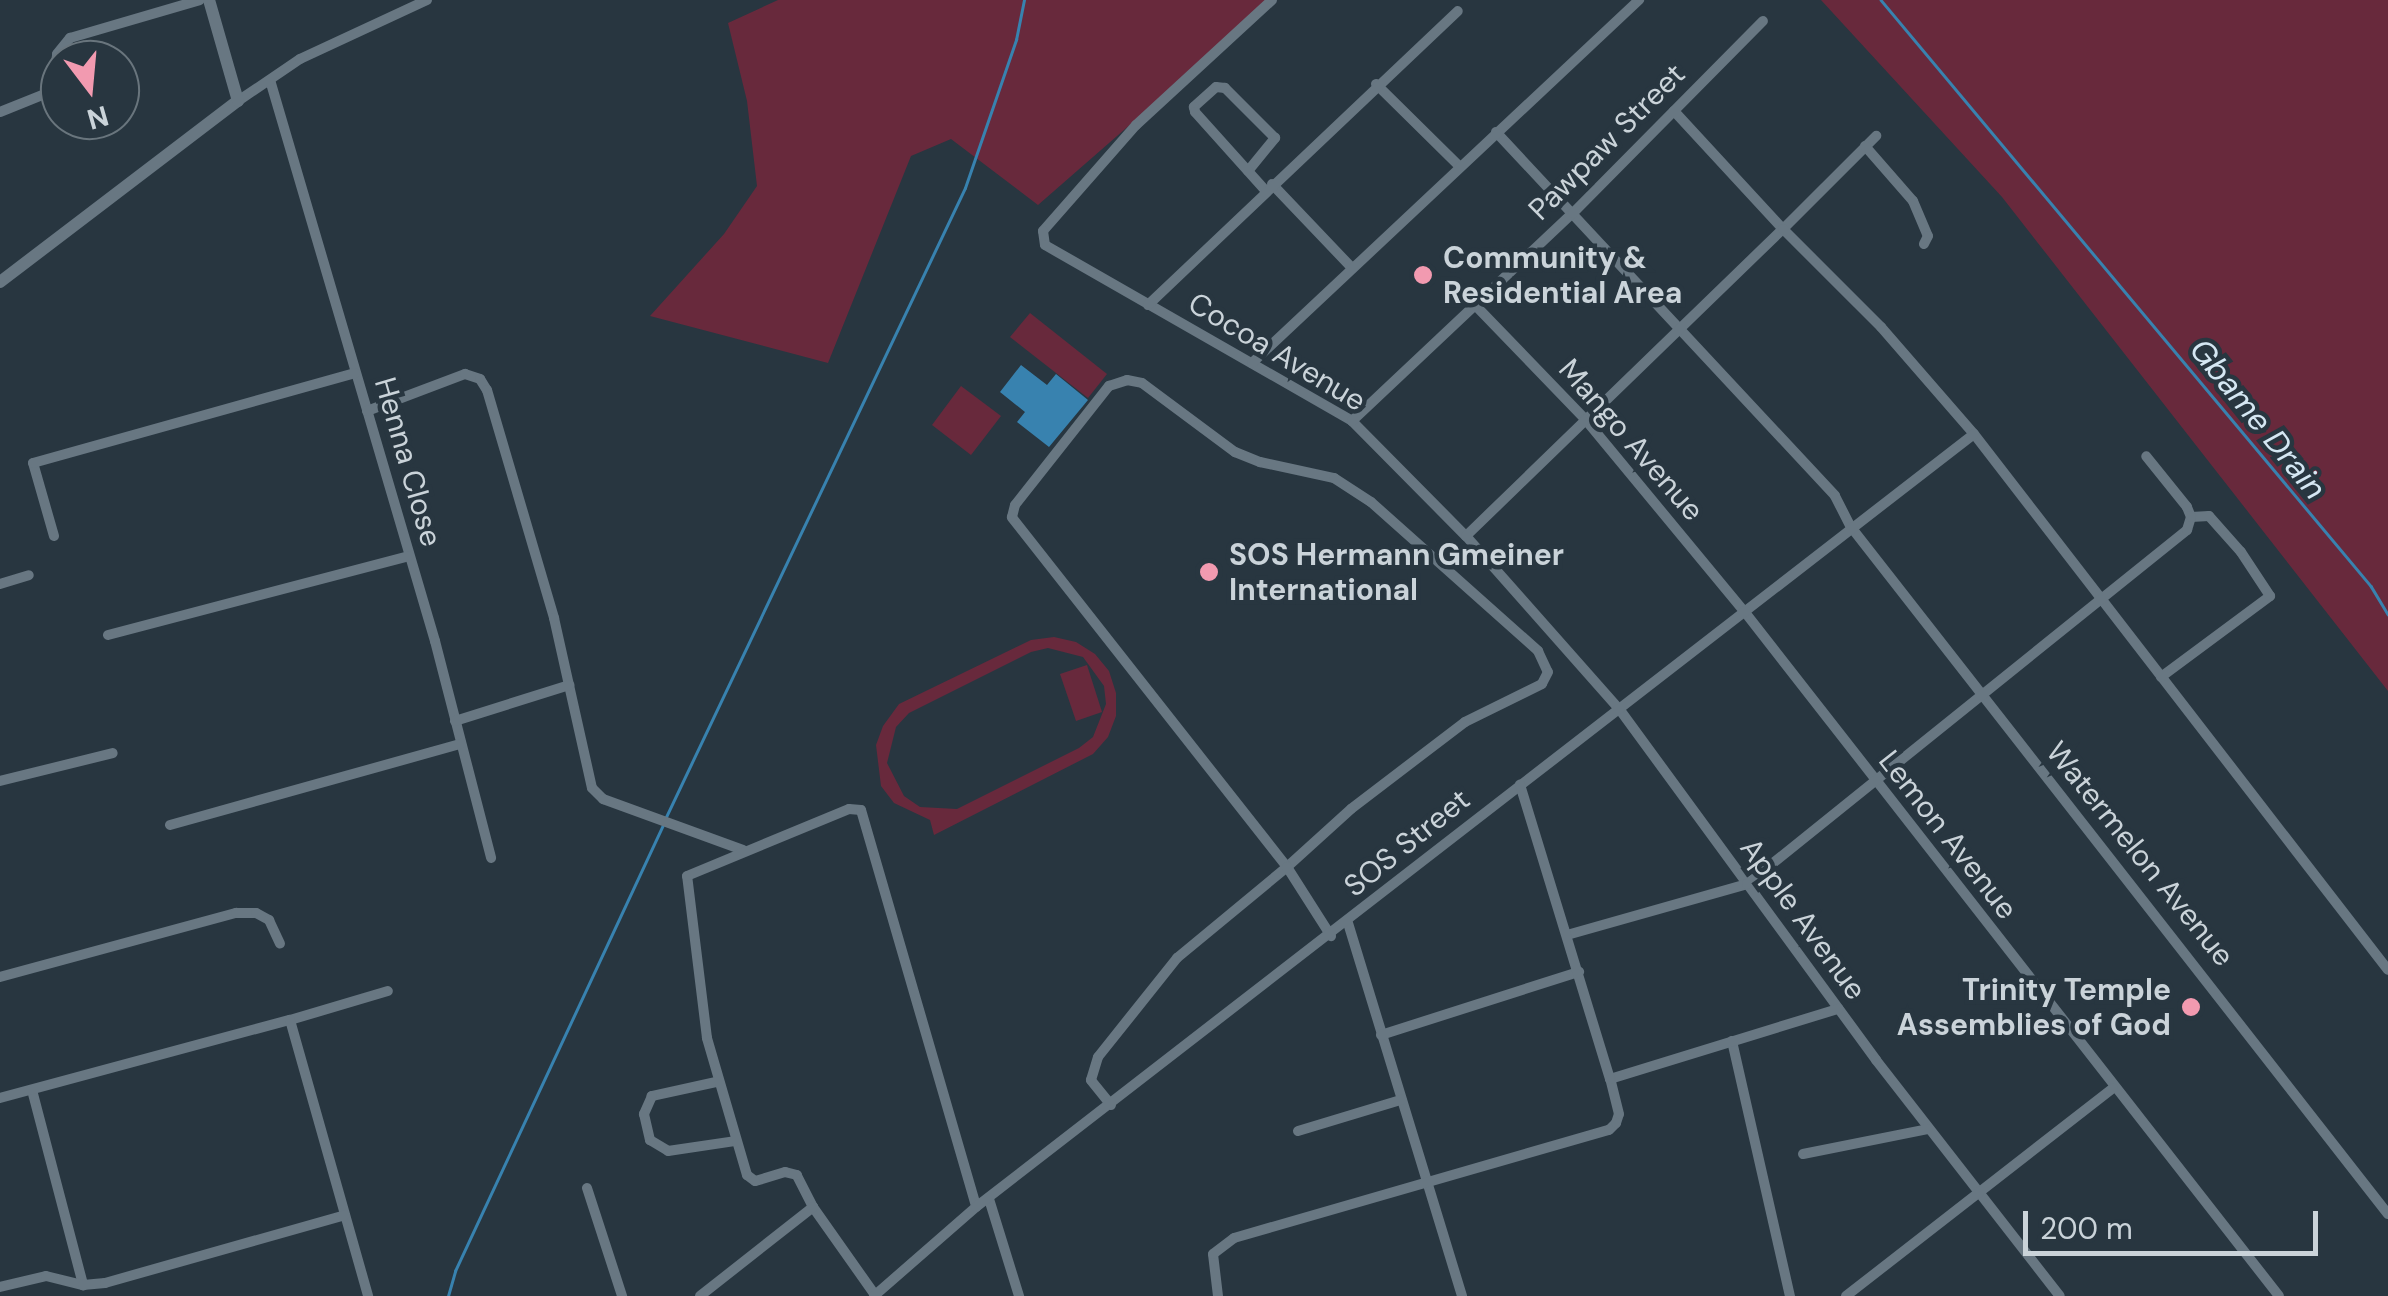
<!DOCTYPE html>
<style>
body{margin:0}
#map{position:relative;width:2388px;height:1296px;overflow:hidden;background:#283640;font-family:"DM Sans",sans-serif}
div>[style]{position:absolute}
.green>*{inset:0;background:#68293c}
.water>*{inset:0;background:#3882af}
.stream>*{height:2.5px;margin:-1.25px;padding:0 1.25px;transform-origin:1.25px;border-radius:1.25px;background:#3882af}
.minor>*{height:10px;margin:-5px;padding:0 5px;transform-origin:5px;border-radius:5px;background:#687782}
.tertiary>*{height:12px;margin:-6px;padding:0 6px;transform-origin:6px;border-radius:6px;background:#687782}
.dots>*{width:28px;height:28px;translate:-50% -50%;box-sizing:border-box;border:5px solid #283640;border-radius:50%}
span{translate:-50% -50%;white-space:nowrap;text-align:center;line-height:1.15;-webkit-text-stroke:9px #283640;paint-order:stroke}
.street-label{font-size:30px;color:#cad3d9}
.poi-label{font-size:30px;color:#cad3d9;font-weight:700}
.left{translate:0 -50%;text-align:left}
.right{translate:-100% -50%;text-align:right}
.water-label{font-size:32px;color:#d5e7f3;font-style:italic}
.north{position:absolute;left:40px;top:40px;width:100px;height:100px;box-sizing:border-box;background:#283640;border:2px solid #69757d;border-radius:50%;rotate:164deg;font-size:28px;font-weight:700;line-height:40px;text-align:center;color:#cad3d9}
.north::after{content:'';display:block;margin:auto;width:35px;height:45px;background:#f29ab0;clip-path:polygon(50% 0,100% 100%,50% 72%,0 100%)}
.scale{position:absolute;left:2023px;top:1211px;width:295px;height:45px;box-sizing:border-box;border:5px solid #cad3d9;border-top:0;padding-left:12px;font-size:30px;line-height:35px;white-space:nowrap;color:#cad3d9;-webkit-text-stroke:8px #283640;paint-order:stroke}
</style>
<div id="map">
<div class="green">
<div style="clip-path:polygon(778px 0,1273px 0,1038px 205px,951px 139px,911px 156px,828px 363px,650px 316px,724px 234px,757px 186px,747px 101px,728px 23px)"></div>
<div style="clip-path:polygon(1821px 0,2388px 0,2388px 691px,2002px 197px)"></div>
<div style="clip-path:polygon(1030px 313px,1107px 374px,1088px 398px,1010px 337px)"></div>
<div style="clip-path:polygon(961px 386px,1001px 416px,971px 455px,932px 425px)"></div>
<div style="clip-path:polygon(evenodd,1054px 637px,1076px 642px,1095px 654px,1109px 671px,1116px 693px,1116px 716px,1108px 737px,1093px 754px,934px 835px,930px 820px,894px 803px,881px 786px,876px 745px,883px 726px,899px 704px,1031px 640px,1054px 637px,1048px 648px,1083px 657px,1104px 686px,1106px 704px,1093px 737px,1079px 748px,957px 809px,920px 807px,904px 796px,887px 763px,896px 727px,909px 713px,1031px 652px,1048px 648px)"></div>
<div style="clip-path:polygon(1087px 665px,1102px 712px,1076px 721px,1060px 674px)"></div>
</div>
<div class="water">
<div style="clip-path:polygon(1021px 365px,1047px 385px,1056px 374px,1088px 400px,1049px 447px,1017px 422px,1025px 412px,1000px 392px)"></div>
</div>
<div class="stream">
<div style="left:1881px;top:0;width:764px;rotate:50.1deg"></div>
<div style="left:2371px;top:586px;width:33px;rotate:59deg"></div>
<div style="left:666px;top:817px;width:696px;rotate:-64.58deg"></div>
<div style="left:965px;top:188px;width:157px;rotate:-71deg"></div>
<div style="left:1016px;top:40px;width:41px;rotate:-78.7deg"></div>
<div style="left:448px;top:1296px;width:26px;rotate:-74deg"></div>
<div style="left:455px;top:1271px;width:493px;rotate:-65deg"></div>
</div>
<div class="minor">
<div style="left:1272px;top:0;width:185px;rotate:137.4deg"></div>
<div style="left:1136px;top:125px;width:141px;rotate:131.3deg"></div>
<div style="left:1043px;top:231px;width:14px;rotate:82deg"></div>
<div style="left:1045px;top:245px;width:354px;rotate:29.8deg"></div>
<div style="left:1352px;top:421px;width:162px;rotate:45.3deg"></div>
<div style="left:1466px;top:536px;width:232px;rotate:48.5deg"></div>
<div style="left:1620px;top:710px;width:434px;rotate:53.8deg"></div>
<div style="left:1876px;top:1060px;width:299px;rotate:52.1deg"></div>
<div style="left:270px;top:80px;width:585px;rotate:73.61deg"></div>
<div style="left:435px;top:641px;width:224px;rotate:75.5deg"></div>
<div style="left:1376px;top:84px;width:115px;rotate:44.6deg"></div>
<div style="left:238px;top:101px;width:75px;rotate:-34.1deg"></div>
<div style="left:300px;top:59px;width:140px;rotate:-24.9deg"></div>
<div style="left:1674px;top:111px;width:161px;rotate:47.3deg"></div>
<div style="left:1783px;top:229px;width:132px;rotate:-45deg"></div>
<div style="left:0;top:112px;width:56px;rotate:-22deg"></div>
<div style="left:52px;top:91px;width:37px;rotate:-82deg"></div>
<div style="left:57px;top:54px;width:21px;rotate:-51deg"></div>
<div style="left:70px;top:38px;width:135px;rotate:-16.3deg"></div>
<div style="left:1496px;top:132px;width:497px;rotate:47deg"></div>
<div style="left:1835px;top:496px;width:35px;rotate:63deg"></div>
<div style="left:1851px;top:527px;width:872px;rotate:51.99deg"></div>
<div style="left:1865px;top:146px;width:73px;rotate:48.9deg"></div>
<div style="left:1913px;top:201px;width:38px;rotate:67deg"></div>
<div style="left:1928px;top:236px;width:9px;rotate:117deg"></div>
<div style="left:1248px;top:171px;width:43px;rotate:-50.7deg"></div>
<div style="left:1275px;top:138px;width:71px;rotate:-135deg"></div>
<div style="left:1225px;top:88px;width:9px;rotate:-174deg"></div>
<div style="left:1216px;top:87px;width:30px;rotate:138deg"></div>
<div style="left:1194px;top:107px;width:5px;rotate:79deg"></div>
<div style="left:1195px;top:112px;width:106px;rotate:48.1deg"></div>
<div style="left:1272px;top:184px;width:115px;rotate:46.4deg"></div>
<div style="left:1148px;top:305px;width:427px;rotate:-43.5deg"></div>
<div style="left:1475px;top:305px;width:158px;rotate:46deg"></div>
<div style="left:1585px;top:419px;width:249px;rotate:50.4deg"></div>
<div style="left:1744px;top:611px;width:869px;rotate:52.01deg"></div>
<div style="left:1252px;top:363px;width:531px;rotate:-43.17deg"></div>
<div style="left:1127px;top:380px;width:15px;rotate:11deg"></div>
<div style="left:1142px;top:383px;width:116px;rotate:36.6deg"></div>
<div style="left:1235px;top:452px;width:27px;rotate:22deg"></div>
<div style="left:1260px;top:462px;width:76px;rotate:12.2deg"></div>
<div style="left:1334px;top:478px;width:44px;rotate:33deg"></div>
<div style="left:1371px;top:502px;width:224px;rotate:41.7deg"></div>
<div style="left:1538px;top:651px;width:23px;rotate:65deg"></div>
<div style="left:1548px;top:672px;width:13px;rotate:117deg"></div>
<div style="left:1542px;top:684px;width:86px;rotate:153.7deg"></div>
<div style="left:1465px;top:722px;width:143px;rotate:142.7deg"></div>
<div style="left:1351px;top:809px;width:86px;rotate:137.8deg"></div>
<div style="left:1287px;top:867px;width:445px;rotate:-128.2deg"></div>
<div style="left:1012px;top:517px;width:12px;rotate:-76deg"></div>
<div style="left:1015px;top:505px;width:152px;rotate:-51.7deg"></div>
<div style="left:1109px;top:386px;width:19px;rotate:-18deg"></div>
<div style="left:367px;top:411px;width:105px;rotate:-20.7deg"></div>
<div style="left:465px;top:374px;width:16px;rotate:18deg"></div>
<div style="left:480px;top:379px;width:13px;rotate:58deg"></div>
<div style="left:487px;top:390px;width:238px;rotate:73.6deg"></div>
<div style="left:554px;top:618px;width:174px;rotate:77.4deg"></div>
<div style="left:592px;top:788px;width:16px;rotate:45deg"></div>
<div style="left:603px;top:799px;width:149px;rotate:20deg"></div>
<div style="left:1352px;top:421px;width:303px;rotate:-43.3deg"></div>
<div style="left:1573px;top:213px;width:270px;rotate:-45.3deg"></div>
<div style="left:54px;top:536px;width:76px;rotate:-106deg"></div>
<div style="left:33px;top:463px;width:334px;rotate:-15.6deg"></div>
<div style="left:1466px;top:536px;width:441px;rotate:-44.1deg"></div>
<div style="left:1783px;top:229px;width:139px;rotate:45deg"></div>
<div style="left:1881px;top:327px;width:142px;rotate:49deg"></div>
<div style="left:1974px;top:434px;width:677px;rotate:52.32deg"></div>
<div style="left:0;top:584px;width:30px;rotate:-17deg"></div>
<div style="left:108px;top:635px;width:311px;rotate:-14.7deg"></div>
<div style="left:2161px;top:677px;width:136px;rotate:-36.6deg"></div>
<div style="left:2270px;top:596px;width:53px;rotate:-123.4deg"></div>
<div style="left:2241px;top:552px;width:48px;rotate:-131.6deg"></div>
<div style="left:2209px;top:516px;width:18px;rotate:177deg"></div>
<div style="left:455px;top:721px;width:120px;rotate:-17.5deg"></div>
<div style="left:0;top:781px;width:116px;rotate:-13.9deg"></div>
<div style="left:170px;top:825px;width:302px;rotate:-15.6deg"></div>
<div style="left:1348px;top:923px;width:390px;rotate:73deg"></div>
<div style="left:1567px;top:935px;width:187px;rotate:-15.8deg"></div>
<div style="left:1747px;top:884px;width:565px;rotate:-38.82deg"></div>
<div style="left:2187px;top:530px;width:14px;rotate:-73deg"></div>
<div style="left:2191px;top:517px;width:11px;rotate:-112deg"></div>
<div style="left:2187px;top:507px;width:65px;rotate:-128.8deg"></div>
<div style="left:0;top:977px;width:245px;rotate:-15.2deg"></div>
<div style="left:236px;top:913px;width:20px"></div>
<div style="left:256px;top:913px;width:15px;rotate:28deg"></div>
<div style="left:269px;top:920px;width:26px;rotate:65deg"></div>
<div style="left:290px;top:1020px;width:102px;rotate:-16.5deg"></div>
<div style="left:1381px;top:1035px;width:208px;rotate:-17.7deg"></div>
<div style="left:1732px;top:1041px;width:262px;rotate:77.2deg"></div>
<div style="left:1610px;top:1079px;width:239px;rotate:-17.1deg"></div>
<div style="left:716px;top:1082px;width:66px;rotate:167.7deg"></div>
<div style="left:652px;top:1096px;width:20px;rotate:114deg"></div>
<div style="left:644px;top:1114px;width:27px;rotate:77deg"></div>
<div style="left:650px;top:1140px;width:21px;rotate:31deg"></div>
<div style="left:668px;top:1151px;width:69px;rotate:-8.4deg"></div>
<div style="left:32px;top:1090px;width:202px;rotate:75.3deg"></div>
<div style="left:0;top:1098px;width:300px;rotate:-15.1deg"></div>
<div style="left:290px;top:1020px;width:287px;rotate:74.2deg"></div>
<div style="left:1111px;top:1105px;width:32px;rotate:-129deg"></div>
<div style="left:1091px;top:1080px;width:24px;rotate:-73deg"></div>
<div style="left:1098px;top:1057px;width:127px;rotate:-51.4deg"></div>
<div style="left:1177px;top:958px;width:143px;rotate:-39.6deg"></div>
<div style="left:1287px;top:867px;width:82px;rotate:57.5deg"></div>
<div style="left:1298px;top:1131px;width:108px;rotate:-16.8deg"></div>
<div style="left:1803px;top:1154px;width:127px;rotate:-11.3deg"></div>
<div style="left:587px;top:1188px;width:114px;rotate:72deg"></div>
<div style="left:989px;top:1199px;width:102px;rotate:72.8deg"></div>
<div style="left:0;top:1287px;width:47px;rotate:-13.4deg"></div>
<div style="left:46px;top:1276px;width:38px;rotate:14deg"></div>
<div style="left:83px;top:1285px;width:22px;rotate:-5deg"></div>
<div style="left:105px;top:1283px;width:249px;rotate:-15.8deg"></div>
<div style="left:875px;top:1295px;width:108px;rotate:-125.2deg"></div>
<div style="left:813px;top:1207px;width:36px;rotate:-117deg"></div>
<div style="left:797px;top:1175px;width:12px;rotate:-166deg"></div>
<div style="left:785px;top:1172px;width:31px;rotate:163deg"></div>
<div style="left:755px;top:1181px;width:10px;rotate:-143deg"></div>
<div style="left:747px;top:1175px;width:143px;rotate:-106.3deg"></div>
<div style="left:707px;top:1038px;width:163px;rotate:-97deg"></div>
<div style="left:687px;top:876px;width:175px;rotate:-22.5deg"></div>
<div style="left:849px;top:809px;width:12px;rotate:5deg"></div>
<div style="left:861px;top:810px;width:413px;rotate:73.8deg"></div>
<div style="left:700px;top:1296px;width:144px;rotate:-38.2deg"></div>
<div style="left:874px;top:1296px;width:135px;rotate:-41.1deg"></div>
<div style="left:976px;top:1207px;width:1262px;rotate:-37.76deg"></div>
<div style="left:1218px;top:1296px;width:42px;rotate:-96.8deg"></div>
<div style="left:1213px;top:1254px;width:26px;rotate:-37deg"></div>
<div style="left:1234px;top:1238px;width:390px;rotate:-16.1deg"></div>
<div style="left:1609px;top:1130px;width:10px;rotate:-45deg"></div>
<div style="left:1616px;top:1123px;width:9px;rotate:-72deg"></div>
<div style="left:1619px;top:1114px;width:36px;rotate:-104deg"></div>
<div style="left:1610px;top:1079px;width:308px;rotate:-107deg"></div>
<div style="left:1846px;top:1296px;width:338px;rotate:-37.9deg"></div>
</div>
<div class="tertiary">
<div style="left:0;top:282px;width:299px;rotate:-37.3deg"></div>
<div style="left:238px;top:101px;width:105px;rotate:-106deg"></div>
</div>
<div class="dots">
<div style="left:1423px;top:275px;background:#f29ab0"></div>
<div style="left:1209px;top:572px;background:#f29ab0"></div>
<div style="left:2191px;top:1007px;background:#f29ab0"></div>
</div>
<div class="street-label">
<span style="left:1607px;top:142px;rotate:-45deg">Pawpaw Street</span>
<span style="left:1277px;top:352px;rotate:31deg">Cocoa Avenue</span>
<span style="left:1631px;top:440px;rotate:49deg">Mango Avenue</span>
<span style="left:408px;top:462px;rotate:74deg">Henna Close</span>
<span style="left:1948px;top:835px;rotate:52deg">Lemon Avenue</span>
<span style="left:1407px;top:843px;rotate:-39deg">SOS Street</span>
<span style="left:2140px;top:854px;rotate:51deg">Watermelon Avenue</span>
<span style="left:1803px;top:919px;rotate:54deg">Apple Avenue</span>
</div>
<div class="poi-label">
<span class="left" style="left:1443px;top:275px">Community &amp;<br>Residential Area</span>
<span class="left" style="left:1229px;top:572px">SOS Hermann Gmeiner<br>International</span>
<span class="right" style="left:2171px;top:1007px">Trinity Temple<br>Assemblies of God</span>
</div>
<div class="water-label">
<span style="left:2258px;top:419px;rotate:51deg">Gbame Drain</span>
</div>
<div class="north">N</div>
<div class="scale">200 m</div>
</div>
